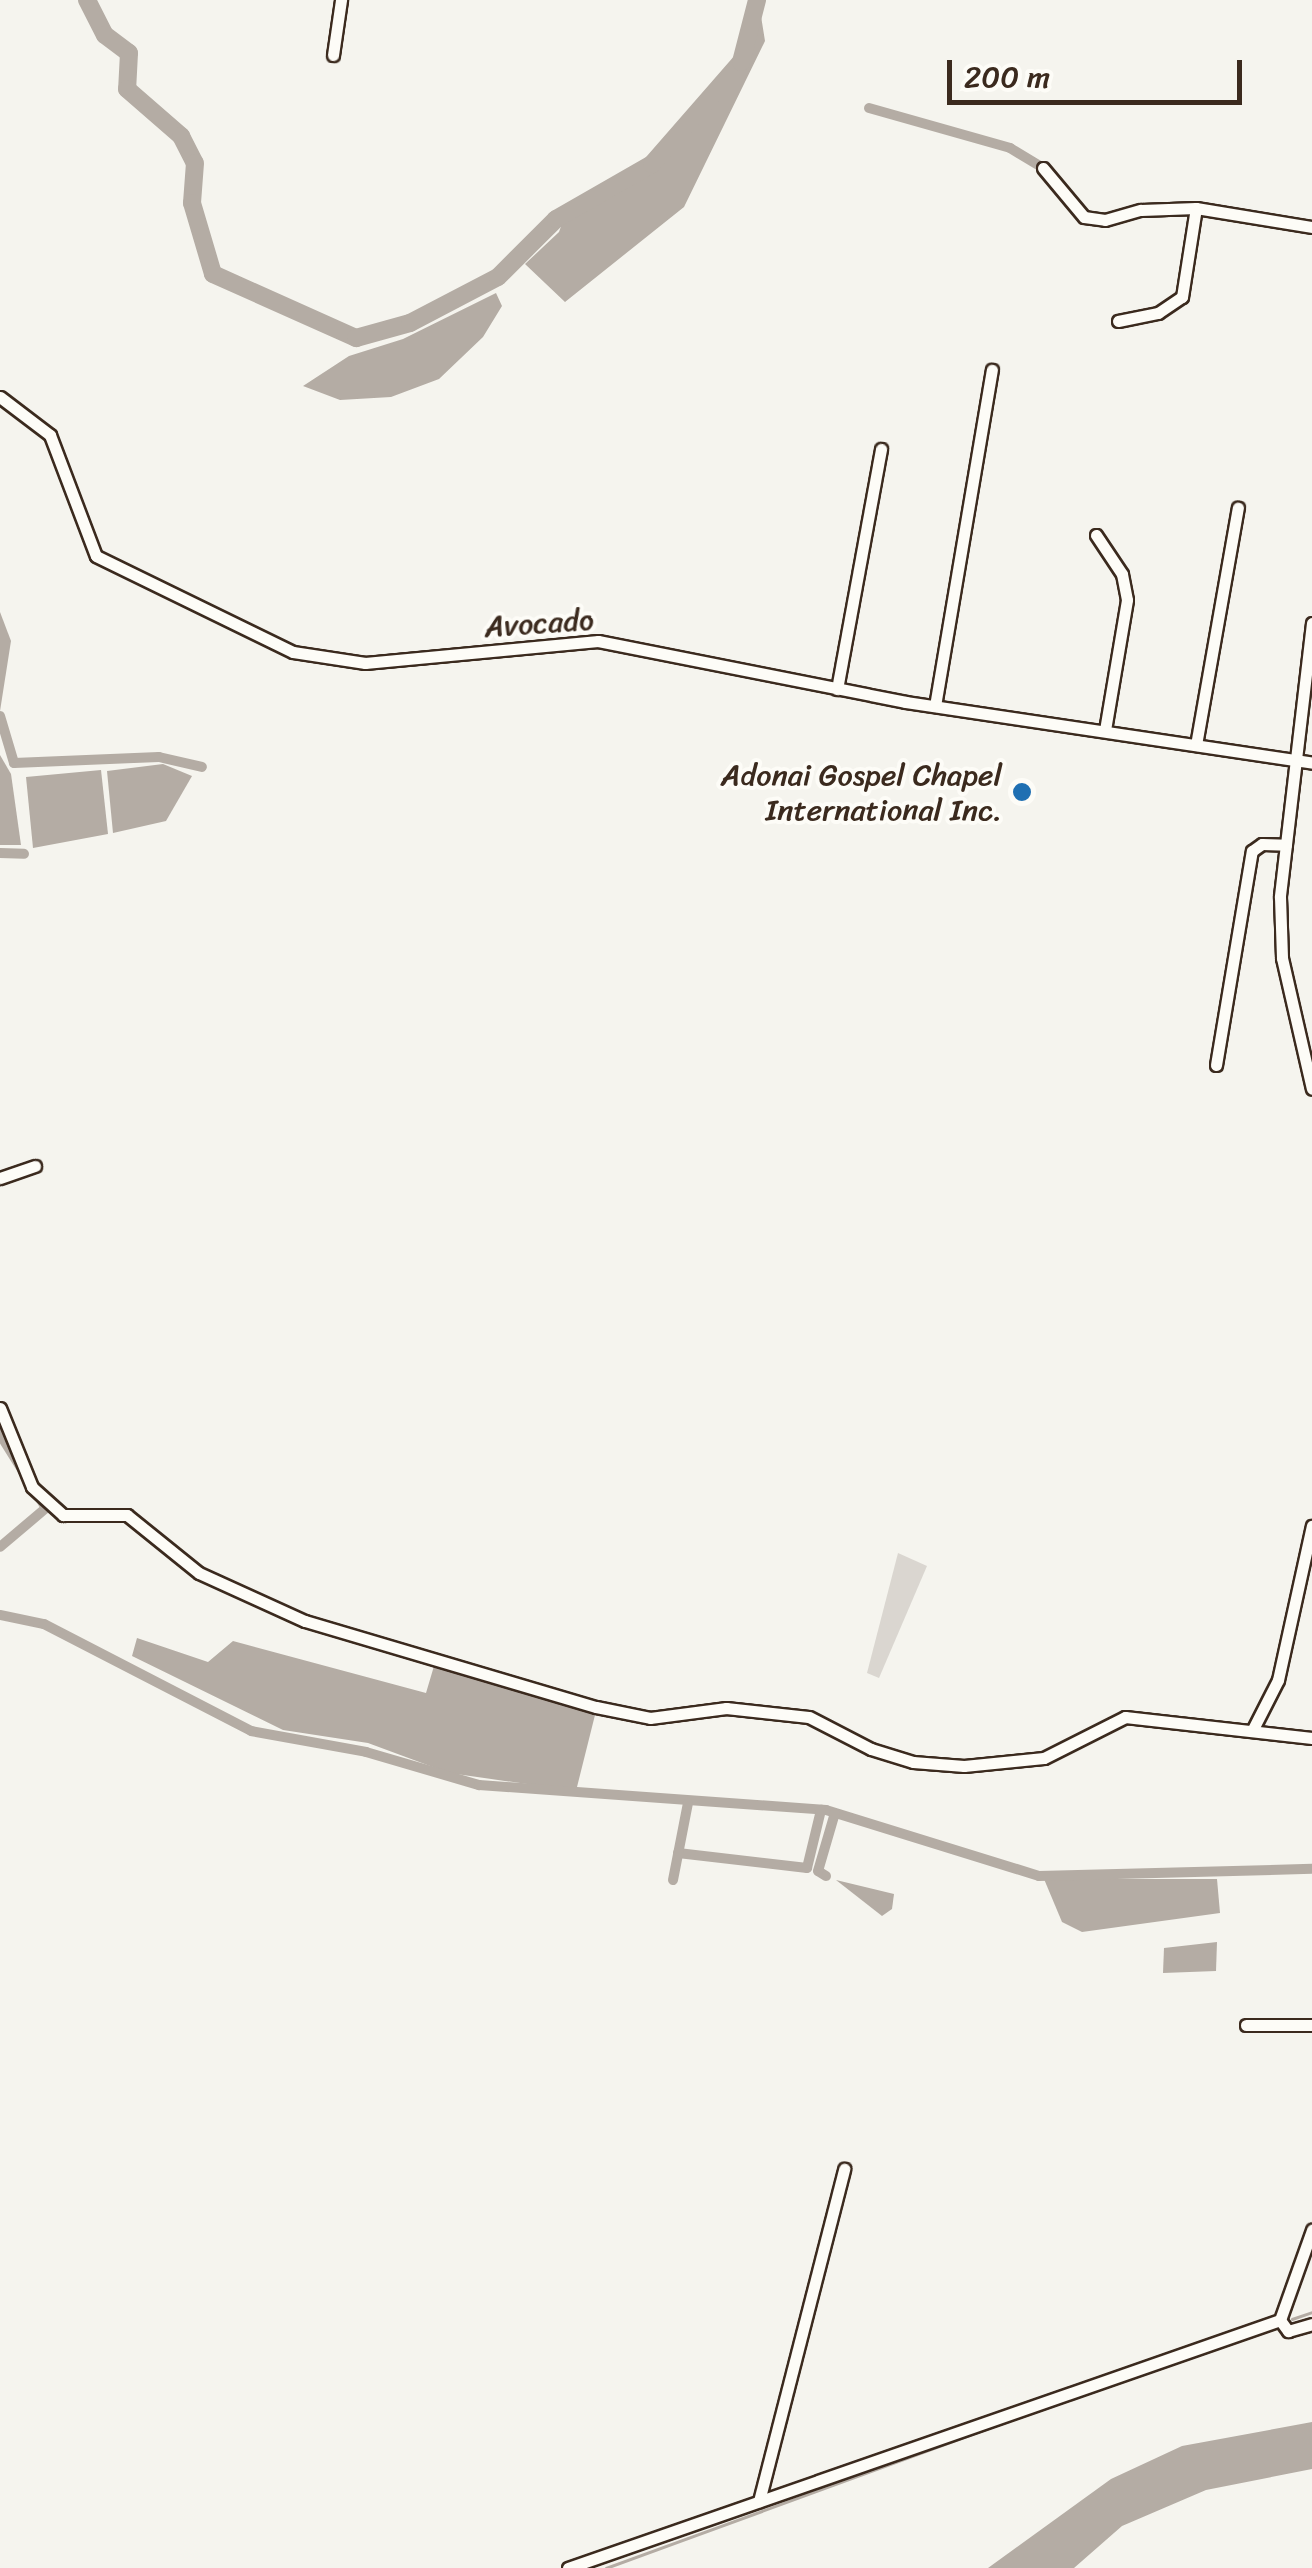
<!DOCTYPE html>
<style>
body{margin:0}
#map{position:relative;width:1312px;height:2568px;overflow:hidden;background:#f5f4ee;font-family:Sriracha,sans-serif}
div>[style]{position:absolute}
.green>*{inset:0;background:#dad6d0}
.water>*{inset:0;background:#b4aca4}
.stream>*{height:2.5px;margin:-1.25px;padding:0 1.25px;transform-origin:1.25px;border-radius:1.25px;background:#b4aca4}
.canal>*{height:10px;margin:-5px;padding:0 5px;transform-origin:5px;border-radius:5px;background:#b4aca4}
.river>*{height:18px;margin:-9px;padding:0 9px;transform-origin:9px;border-radius:9px;background:#b4aca4}
.roads{filter:drop-shadow(2px 0 #3b2a1e) drop-shadow(-2px 0 #3b2a1e) drop-shadow(0 2px #3b2a1e) drop-shadow(0 -2px #3b2a1e)}
.minor>*{height:11px;margin:-5.5px;padding:0 5.5px;transform-origin:5.5px;border-radius:5.5px;background:#fdfcf7}
.dots>*{width:28px;height:28px;translate:-50% -50%;box-sizing:border-box;border:5px solid #fdfcf7;border-radius:50%}
span{translate:-50% -50%;white-space:nowrap;text-align:center;line-height:1.15;-webkit-text-stroke:8px #fdfcf7;paint-order:stroke}
.street-label{font-size:30px;color:#3b2a1e}
.poi-label{font-size:30px;color:#3b2a1e}
.right{translate:-100% -50%;text-align:right}
.scale{position:absolute;left:947px;top:60px;width:295px;height:45px;box-sizing:border-box;border:5px solid #3b2a1e;border-top:0;padding-left:12px;font-size:30px;line-height:35px;white-space:nowrap;color:#3b2a1e;-webkit-text-stroke:8px #fdfcf7;paint-order:stroke}
</style>
<div id="map">
<div class="green">
<div style="clip-path:polygon(898px 1553px,927px 1566px,879px 1678px,867px 1673px)"></div>
</div>
<div class="water">
<div style="clip-path:polygon(761px 16px,765px 41px,684px 207px,565px 302px,525px 264px,559px 232px,565px 215px,656px 170px,743px 64px)"></div>
<div style="clip-path:polygon(496px 293px,502px 306px,483px 337px,439px 379px,391px 397px,340px 400px,303px 386px,349px 356px,403px 339px)"></div>
<div style="clip-path:polygon(0 612px,11px 641px,0 711px)"></div>
<div style="clip-path:polygon(0 755px,11px 774px,21px 845px,0 845px)"></div>
<div style="clip-path:polygon(163px 764px,192px 776px,166px 821px,113px 833px,107px 771px)"></div>
<div style="clip-path:polygon(101px 770px,108px 834px,33px 848px,26px 777px)"></div>
<div style="clip-path:polygon(137px 1638px,208px 1662px,233px 1641px,426px 1693px,434px 1666px,596px 1711px,576px 1791px,449px 1773px,368px 1743px,283px 1730px,132px 1656px)"></div>
<div style="clip-path:polygon(1044px 1879px,1217px 1879px,1220px 1913px,1082px 1932px,1062px 1922px)"></div>
<div style="clip-path:polygon(836px 1880px,894px 1894px,892px 1909px,882px 1916px)"></div>
<div style="clip-path:polygon(1217px 1942px,1216px 1971px,1163px 1973px,1164px 1948px)"></div>
<div style="clip-path:polygon(1312px 2422px,1312px 2469px,1206px 2490px,1122px 2526px,1074px 2568px,988px 2568px,1111px 2479px,1182px 2446px)"></div>
</div>
<div class="stream">
<div style="left:1292px;top:2319px;width:21px;rotate:-19deg"></div>
<div style="left:606px;top:2568px;width:469px;rotate:-20.1deg"></div>
</div>
<div class="canal">
<div style="left:869px;top:108px;width:147px;rotate:15.8deg"></div>
<div style="left:1010px;top:148px;width:47px;rotate:31deg"></div>
<div style="left:0;top:716px;width:49px;rotate:73.4deg"></div>
<div style="left:14px;top:763px;width:145px;rotate:-2.4deg"></div>
<div style="left:159px;top:757px;width:44px;rotate:13.1deg"></div>
<div style="left:0;top:853px;width:24px;rotate:2deg"></div>
<div style="left:0;top:1434px;width:87px;rotate:58.1deg"></div>
<div style="left:46px;top:1508px;width:60px;rotate:139.7deg"></div>
<div style="left:0;top:1615px;width:45px;rotate:11.6deg"></div>
<div style="left:44px;top:1624px;width:233px;rotate:27.3deg"></div>
<div style="left:251px;top:1731px;width:117px;rotate:10.3deg"></div>
<div style="left:366px;top:1752px;width:118px;rotate:16.3deg"></div>
<div style="left:479px;top:1785px;width:348px;rotate:4.1deg"></div>
<div style="left:826px;top:1810px;width:223px;rotate:17.2deg"></div>
<div style="left:1039px;top:1876px;width:273px;rotate:-1.5deg"></div>
<div style="left:678px;top:1853px;width:130px;rotate:6.6deg"></div>
<div style="left:807px;top:1868px;width:60px;rotate:-76.4deg"></div>
<div style="left:826px;top:1876px;width:9px;rotate:-148deg"></div>
<div style="left:818px;top:1871px;width:60px;rotate:-73.7deg"></div>
<div style="left:673px;top:1880px;width:78px;rotate:-79deg"></div>
</div>
<div class="river">
<div style="left:87px;top:0;width:39px;rotate:63deg"></div>
<div style="left:105px;top:35px;width:30px;rotate:37deg"></div>
<div style="left:129px;top:53px;width:36px;rotate:93deg"></div>
<div style="left:127px;top:89px;width:72px;rotate:41deg"></div>
<div style="left:181px;top:136px;width:30px;rotate:63deg"></div>
<div style="left:195px;top:163px;width:40px;rotate:94.3deg"></div>
<div style="left:192px;top:203px;width:74px;rotate:73.5deg"></div>
<div style="left:213px;top:274px;width:157px;rotate:24.1deg"></div>
<div style="left:356px;top:338px;width:56px;rotate:-15.5deg"></div>
<div style="left:410px;top:323px;width:99px;rotate:-27.6deg"></div>
<div style="left:498px;top:277px;width:82px;rotate:-45deg"></div>
<div style="left:556px;top:219px;width:111px;rotate:-29.8deg"></div>
<div style="left:652px;top:164px;width:135px;rotate:-48.9deg"></div>
<div style="left:741px;top:62px;width:64px;rotate:-75.5deg"></div>
</div>
<div class="roads">
<div class="minor">
<div style="left:333px;top:55px;width:56px;rotate:-81.7deg"></div>
<div style="left:1043px;top:168px;width:64px;rotate:50.1deg"></div>
<div style="left:1084px;top:217px;width:21px;rotate:8deg"></div>
<div style="left:1105px;top:220px;width:37px;rotate:-16deg"></div>
<div style="left:1141px;top:210px;width:55px;rotate:-2.1deg"></div>
<div style="left:1196px;top:208px;width:118px;rotate:9.3deg"></div>
<div style="left:1118px;top:321px;width:41px;rotate:-11.3deg"></div>
<div style="left:1158px;top:313px;width:29px;rotate:-34deg"></div>
<div style="left:1182px;top:297px;width:90px;rotate:-81.1deg"></div>
<div style="left:0;top:397px;width:63px;rotate:37.2deg"></div>
<div style="left:50px;top:435px;width:129px;rotate:69.2deg"></div>
<div style="left:96px;top:556px;width:219px;rotate:26deg"></div>
<div style="left:293px;top:652px;width:73px;rotate:8.7deg"></div>
<div style="left:365px;top:663px;width:234px;rotate:-5.4deg"></div>
<div style="left:598px;top:641px;width:314px;rotate:11.2deg"></div>
<div style="left:906px;top:702px;width:411px;rotate:8.5deg"></div>
<div style="left:1096px;top:535px;width:47px;rotate:56.3deg"></div>
<div style="left:1122px;top:574px;width:26px;rotate:79deg"></div>
<div style="left:1127px;top:600px;width:132px;rotate:99.6deg"></div>
<div style="left:1312px;top:623px;width:276px;rotate:96.7deg"></div>
<div style="left:1280px;top:897px;width:61px;rotate:88.1deg"></div>
<div style="left:1282px;top:958px;width:134px;rotate:77.1deg"></div>
<div style="left:837px;top:689px;width:244px;rotate:-79.6deg"></div>
<div style="left:935px;top:706px;width:341px;rotate:-80.4deg"></div>
<div style="left:1196px;top:745px;width:241px;rotate:-80deg"></div>
<div style="left:1216px;top:1065px;width:217px;rotate:-80.5deg"></div>
<div style="left:1252px;top:851px;width:12px;rotate:-35deg"></div>
<div style="left:1262px;top:844px;width:24px;rotate:2deg"></div>
<div style="left:0;top:1178px;width:37px;rotate:-19deg"></div>
<div style="left:0;top:1408px;width:85px;rotate:67.9deg"></div>
<div style="left:32px;top:1487px;width:42px;rotate:42.1deg"></div>
<div style="left:63px;top:1515px;width:64px"></div>
<div style="left:127px;top:1515px;width:92px;rotate:38.9deg"></div>
<div style="left:199px;top:1573px;width:116px;rotate:24.4deg"></div>
<div style="left:305px;top:1621px;width:303px;rotate:16.5deg"></div>
<div style="left:596px;top:1707px;width:55px;rotate:11.5deg"></div>
<div style="left:650px;top:1718px;width:77px;rotate:-7.5deg"></div>
<div style="left:726px;top:1708px;width:83px;rotate:6.2deg"></div>
<div style="left:809px;top:1717px;width:70px;rotate:27.3deg"></div>
<div style="left:871px;top:1749px;width:44px;rotate:17.2deg"></div>
<div style="left:913px;top:1762px;width:51px;rotate:4.5deg"></div>
<div style="left:964px;top:1766px;width:80px;rotate:-5.7deg"></div>
<div style="left:1044px;top:1758px;width:91px;rotate:-26.8deg"></div>
<div style="left:1125px;top:1717px;width:188px;rotate:6.4deg"></div>
<div style="left:1252px;top:1731px;width:57px;rotate:-63deg"></div>
<div style="left:1278px;top:1680px;width:158px;rotate:-77.6deg"></div>
<div style="left:1246px;top:2025px;width:66px"></div>
<div style="left:1280px;top:2320px;width:96px;rotate:-70.4deg"></div>
<div style="left:759px;top:2501px;width:343px;rotate:-75.6deg"></div>
<div style="left:568px;top:2568px;width:754px;rotate:-19.2deg"></div>
<div style="left:1280px;top:2320px;width:14px;rotate:54deg"></div>
<div style="left:1288px;top:2331px;width:25px;rotate:-16deg"></div>
</div>
</div>
<div class="dots">
<div style="left:1022px;top:792px;background:#1f6fb2"></div>
</div>
<div class="street-label">
<span style="left:539px;top:623px;rotate:-4deg">Avocado</span>
</div>
<div class="poi-label">
<span class="right" style="left:1002px;top:792px">Adonai Gospel Chapel<br>International Inc.</span>
</div>
<div class="scale">200 m</div>
</div>
